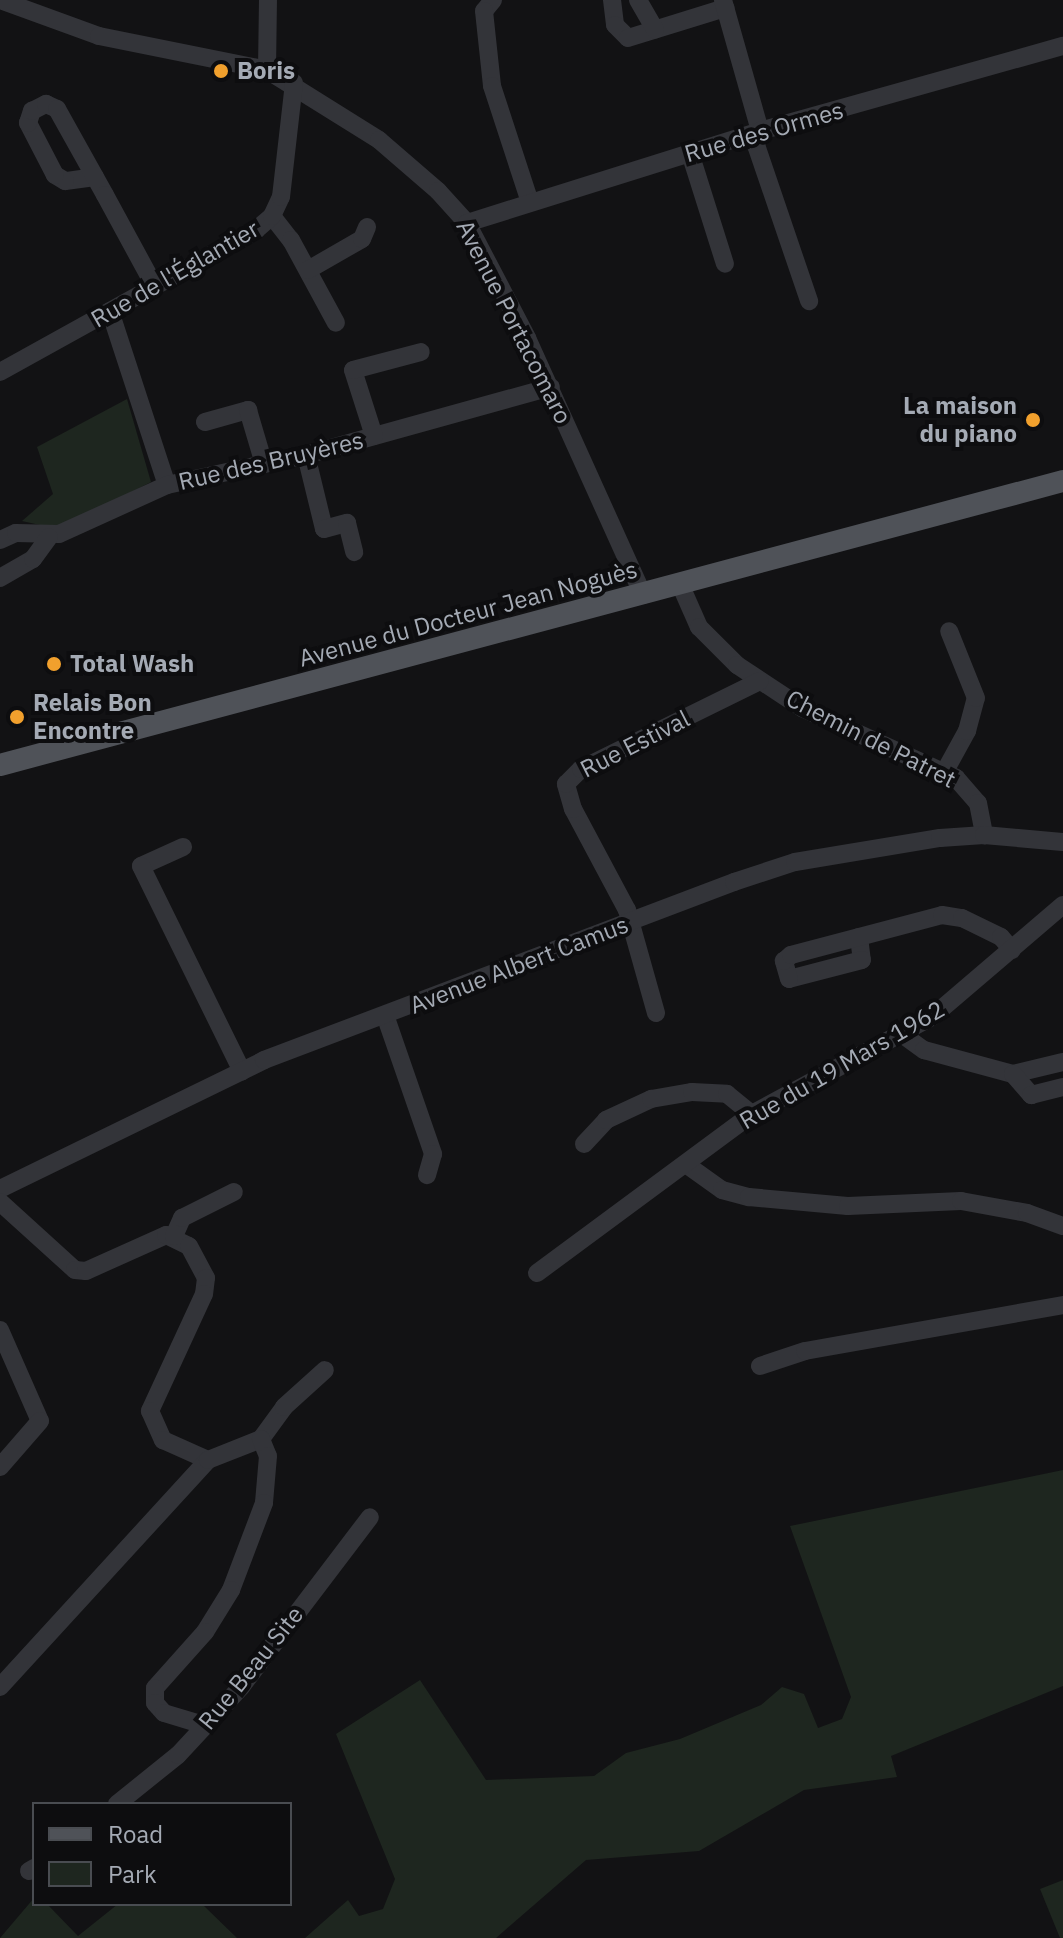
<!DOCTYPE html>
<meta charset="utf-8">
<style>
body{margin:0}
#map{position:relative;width:1063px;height:1938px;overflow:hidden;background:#121214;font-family:"IBM Plex Sans",sans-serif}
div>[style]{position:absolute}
.green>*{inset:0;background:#1e261f}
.minor>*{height:18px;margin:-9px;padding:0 9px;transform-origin:9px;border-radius:9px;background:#333439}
.major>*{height:22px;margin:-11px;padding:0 11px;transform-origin:11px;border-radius:11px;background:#4f5258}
.dots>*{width:22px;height:22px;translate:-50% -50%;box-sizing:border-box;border:4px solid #0d0d0f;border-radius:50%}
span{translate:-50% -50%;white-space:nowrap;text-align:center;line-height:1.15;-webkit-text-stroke:8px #0d0d0f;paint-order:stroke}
.poi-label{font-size:24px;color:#a4aab4;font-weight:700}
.left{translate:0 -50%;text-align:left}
.right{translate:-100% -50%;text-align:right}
.street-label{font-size:24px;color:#a4aab4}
.legend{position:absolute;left:32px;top:1802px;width:260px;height:104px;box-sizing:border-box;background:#0d0d0f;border:2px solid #494c51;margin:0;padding:10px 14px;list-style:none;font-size:24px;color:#a4aab4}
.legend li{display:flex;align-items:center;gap:16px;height:40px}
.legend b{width:40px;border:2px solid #494c51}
</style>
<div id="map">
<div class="green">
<div style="clip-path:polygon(127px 399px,151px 482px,58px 529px,22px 521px,53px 494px,37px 447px)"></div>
<div style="clip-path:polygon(1063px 1470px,1063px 1686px,891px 1756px,897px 1777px,804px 1790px,699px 1851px,586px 1860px,496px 1938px,305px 1938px,348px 1900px,359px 1916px,383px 1909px,395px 1879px,336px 1734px,420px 1680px,486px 1780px,594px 1776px,626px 1753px,680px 1739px,761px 1705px,782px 1687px,804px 1694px,818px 1728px,842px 1719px,851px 1697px,790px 1526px)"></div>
<div style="clip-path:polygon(1063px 1880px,1063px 1938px,1060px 1938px,1040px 1889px)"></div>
<div style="clip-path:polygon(34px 1898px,34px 1904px,47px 1904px,78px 1936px,118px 1904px,202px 1904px,237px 1938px,0 1938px)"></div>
</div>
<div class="minor">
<div style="left:0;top:0;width:105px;rotate:20deg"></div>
<div style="left:99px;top:36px;width:171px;rotate:11.4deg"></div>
<div style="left:267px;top:70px;width:132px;rotate:32deg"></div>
<div style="left:379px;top:140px;width:78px;rotate:40.8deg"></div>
<div style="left:438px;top:191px;width:43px;rotate:47.8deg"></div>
<div style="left:467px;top:223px;width:130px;rotate:62.4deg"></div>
<div style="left:527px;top:338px;width:282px;rotate:65.7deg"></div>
<div style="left:493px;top:0;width:14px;rotate:129deg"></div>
<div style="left:484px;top:11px;width:75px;rotate:83.9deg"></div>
<div style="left:492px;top:86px;width:122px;rotate:71.9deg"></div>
<div style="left:612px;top:0;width:25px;rotate:83deg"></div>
<div style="left:615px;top:25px;width:18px;rotate:45deg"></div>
<div style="left:628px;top:38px;width:102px;rotate:-17.2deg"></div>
<div style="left:638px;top:0;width:34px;rotate:60deg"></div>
<div style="left:723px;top:0;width:136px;rotate:74.2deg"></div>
<div style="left:760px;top:131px;width:15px;rotate:106deg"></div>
<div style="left:756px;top:145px;width:165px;rotate:71.2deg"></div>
<div style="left:267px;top:70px;width:70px;rotate:-89.2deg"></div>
<div style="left:690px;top:153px;width:116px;rotate:72.5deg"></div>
<div style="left:95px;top:177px;width:30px;rotate:172deg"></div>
<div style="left:65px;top:181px;width:12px;rotate:-149deg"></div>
<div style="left:55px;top:175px;width:59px;rotate:-117.4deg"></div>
<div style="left:28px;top:123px;width:13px;rotate:-72deg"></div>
<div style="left:32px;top:111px;width:16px;rotate:-27deg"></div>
<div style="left:46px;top:104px;width:12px;rotate:24deg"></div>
<div style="left:57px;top:109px;width:98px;rotate:60.8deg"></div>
<div style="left:105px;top:195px;width:105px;rotate:61.5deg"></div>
<div style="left:272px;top:216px;width:31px;rotate:52deg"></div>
<div style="left:291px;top:240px;width:94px;rotate:61.5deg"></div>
<div style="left:467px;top:223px;width:307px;rotate:-17.4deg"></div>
<div style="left:760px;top:131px;width:315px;rotate:-15.7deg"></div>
<div style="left:308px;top:270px;width:62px;rotate:-29.9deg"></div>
<div style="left:362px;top:239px;width:13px;rotate:-67deg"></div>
<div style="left:110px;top:311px;width:183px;rotate:71.9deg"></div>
<div style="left:167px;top:485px;width:142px;rotate:-12.2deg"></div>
<div style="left:306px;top:455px;width:254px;rotate:-15.5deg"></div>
<div style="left:0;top:372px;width:293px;rotate:-29deg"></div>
<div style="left:256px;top:230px;width:21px;rotate:-41deg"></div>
<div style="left:272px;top:216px;width:21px;rotate:-65deg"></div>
<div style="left:281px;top:197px;width:115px;rotate:-83.5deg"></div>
<div style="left:205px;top:422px;width:45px;rotate:-15.6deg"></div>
<div style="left:248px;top:410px;width:56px;rotate:73.5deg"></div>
<div style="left:374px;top:436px;width:69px;rotate:-107.7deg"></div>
<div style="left:353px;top:370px;width:70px;rotate:-14.8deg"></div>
<div style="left:306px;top:455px;width:76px;rotate:76.3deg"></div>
<div style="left:324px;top:529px;width:24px;rotate:-15deg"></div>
<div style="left:347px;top:523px;width:30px;rotate:76deg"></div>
<div style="left:0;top:540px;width:17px;rotate:-24deg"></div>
<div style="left:16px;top:533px;width:43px;rotate:1.3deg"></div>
<div style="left:59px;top:534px;width:119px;rotate:-24.4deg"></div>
<div style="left:0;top:578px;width:38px;rotate:-30deg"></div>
<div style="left:33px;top:559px;width:27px;rotate:-54deg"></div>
<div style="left:680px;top:584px;width:47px;rotate:66.2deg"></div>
<div style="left:699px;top:627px;width:54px;rotate:45deg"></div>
<div style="left:737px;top:665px;width:78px;rotate:33.5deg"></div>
<div style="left:802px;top:708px;width:169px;rotate:24.4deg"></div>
<div style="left:956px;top:778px;width:33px;rotate:49deg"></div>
<div style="left:978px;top:803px;width:33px;rotate:79deg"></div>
<div style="left:945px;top:771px;width:46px;rotate:-61.2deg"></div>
<div style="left:967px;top:731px;width:34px;rotate:-75deg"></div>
<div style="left:976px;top:698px;width:72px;rotate:-111.9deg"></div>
<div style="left:183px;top:847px;width:46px;rotate:155.7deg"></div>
<div style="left:141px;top:866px;width:229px;rotate:63.8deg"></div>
<div style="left:859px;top:937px;width:23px;rotate:83deg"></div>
<div style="left:862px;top:960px;width:75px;rotate:165.4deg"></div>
<div style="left:789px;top:979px;width:19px;rotate:-106deg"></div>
<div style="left:784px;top:961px;width:9px;rotate:-41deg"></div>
<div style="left:791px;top:955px;width:156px;rotate:-14.8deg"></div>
<div style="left:942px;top:915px;width:20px;rotate:9deg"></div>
<div style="left:962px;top:918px;width:43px;rotate:26deg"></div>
<div style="left:1001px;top:937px;width:17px;rotate:50deg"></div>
<div style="left:656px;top:1013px;width:107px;rotate:-105.7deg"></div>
<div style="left:627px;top:910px;width:115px;rotate:-118.1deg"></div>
<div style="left:573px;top:809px;width:26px;rotate:-106deg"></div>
<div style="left:566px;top:784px;width:21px;rotate:-45deg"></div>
<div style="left:581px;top:769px;width:199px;rotate:-26.2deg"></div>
<div style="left:385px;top:1015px;width:147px;rotate:70.9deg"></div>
<div style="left:433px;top:1154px;width:22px;rotate:106deg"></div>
<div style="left:903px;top:1035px;width:26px;rotate:36deg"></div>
<div style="left:924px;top:1050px;width:92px;rotate:15.1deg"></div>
<div style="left:1013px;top:1074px;width:51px;rotate:-13.5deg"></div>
<div style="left:1013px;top:1074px;width:28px;rotate:49deg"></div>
<div style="left:1031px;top:1095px;width:33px;rotate:-14deg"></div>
<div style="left:584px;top:1144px;width:33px;rotate:-47deg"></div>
<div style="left:606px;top:1120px;width:50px;rotate:-25deg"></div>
<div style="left:651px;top:1099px;width:42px;rotate:-9.7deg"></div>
<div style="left:692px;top:1092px;width:35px;rotate:3deg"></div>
<div style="left:727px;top:1094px;width:32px;rotate:39deg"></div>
<div style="left:687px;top:1165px;width:43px;rotate:35.5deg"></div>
<div style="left:722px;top:1190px;width:28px;rotate:15deg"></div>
<div style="left:749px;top:1197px;width:99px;rotate:5.2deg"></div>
<div style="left:848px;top:1206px;width:113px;rotate:-2.5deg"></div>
<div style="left:961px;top:1201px;width:67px;rotate:10.3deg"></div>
<div style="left:1027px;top:1213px;width:38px;rotate:20deg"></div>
<div style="left:0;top:1189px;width:294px;rotate:-26deg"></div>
<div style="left:264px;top:1060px;width:503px;rotate:-20.74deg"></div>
<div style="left:734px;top:882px;width:64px;rotate:-18.2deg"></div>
<div style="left:795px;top:862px;width:147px;rotate:-9.4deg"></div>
<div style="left:940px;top:838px;width:44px;rotate:-3.9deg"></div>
<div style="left:984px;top:835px;width:79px;rotate:5.1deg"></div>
<div style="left:0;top:1202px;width:101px;rotate:42.2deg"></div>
<div style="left:75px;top:1270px;width:11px;rotate:5deg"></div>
<div style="left:86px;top:1271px;width:88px;rotate:-24.2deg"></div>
<div style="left:166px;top:1235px;width:25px;rotate:26deg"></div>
<div style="left:189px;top:1246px;width:36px;rotate:62deg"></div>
<div style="left:206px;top:1278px;width:16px;rotate:97deg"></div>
<div style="left:204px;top:1294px;width:129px;rotate:114.8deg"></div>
<div style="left:150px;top:1411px;width:32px;rotate:66deg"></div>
<div style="left:163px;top:1440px;width:49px;rotate:24deg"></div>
<div style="left:174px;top:1236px;width:20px;rotate:-66deg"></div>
<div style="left:182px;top:1218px;width:58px;rotate:-26.6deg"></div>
<div style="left:537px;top:1273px;width:267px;rotate:-36.5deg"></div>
<div style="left:752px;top:1114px;width:206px;rotate:-28.4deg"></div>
<div style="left:933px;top:1016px;width:171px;rotate:-40.5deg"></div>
<div style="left:0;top:1330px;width:99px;rotate:66.3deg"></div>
<div style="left:40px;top:1421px;width:61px;rotate:131deg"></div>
<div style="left:760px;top:1366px;width:47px;rotate:-18.4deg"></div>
<div style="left:805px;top:1351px;width:262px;rotate:-10.1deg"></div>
<div style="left:261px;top:1439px;width:39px;rotate:-54deg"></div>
<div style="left:284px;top:1407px;width:55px;rotate:-42.1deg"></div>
<div style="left:0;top:1687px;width:308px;rotate:-47.5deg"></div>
<div style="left:208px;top:1460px;width:57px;rotate:-21.6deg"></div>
<div style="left:261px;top:1439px;width:18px;rotate:68deg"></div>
<div style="left:268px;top:1456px;width:47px;rotate:94.9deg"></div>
<div style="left:264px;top:1503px;width:93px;rotate:110.8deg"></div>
<div style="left:231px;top:1590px;width:49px;rotate:121.8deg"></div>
<div style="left:205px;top:1632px;width:75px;rotate:131.8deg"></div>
<div style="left:155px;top:1688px;width:15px;rotate:90deg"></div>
<div style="left:155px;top:1703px;width:13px;rotate:48deg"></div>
<div style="left:164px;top:1713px;width:42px;rotate:16.7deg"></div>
<div style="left:117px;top:1804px;width:78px;rotate:-38.8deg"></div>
<div style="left:178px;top:1755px;width:93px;rotate:-47.2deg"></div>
<div style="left:241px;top:1687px;width:213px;rotate:-52.8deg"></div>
<div style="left:29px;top:1871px;width:6px;rotate:-31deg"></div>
</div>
<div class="major">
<div style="left:0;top:765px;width:1100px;rotate:-14.96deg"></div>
</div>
<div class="dots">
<div style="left:221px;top:71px;background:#f1a02d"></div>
<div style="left:1033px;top:420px;background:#f1a02d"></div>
<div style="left:54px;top:664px;background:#f1a02d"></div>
<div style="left:17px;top:717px;background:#f1a02d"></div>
</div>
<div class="poi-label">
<span class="left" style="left:237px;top:71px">Boris</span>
<span class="right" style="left:1017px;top:420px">La maison<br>du piano</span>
<span class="left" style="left:70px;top:664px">Total Wash</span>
<span class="left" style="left:33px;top:717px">Relais Bon<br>Encontre</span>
</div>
<div class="street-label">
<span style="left:764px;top:132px;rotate:-16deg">Rue des Ormes</span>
<span style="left:175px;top:274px;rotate:-30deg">Rue de l'Églantier</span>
<span style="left:514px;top:322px;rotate:63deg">Avenue Portacomaro</span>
<span style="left:271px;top:461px;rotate:-13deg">Rue des Bruyères</span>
<span style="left:468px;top:614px;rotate:-15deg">Avenue du Docteur Jean Noguès</span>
<span style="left:871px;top:739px;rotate:27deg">Chemin de Patret</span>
<span style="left:635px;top:744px;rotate:-27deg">Rue Estival</span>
<span style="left:519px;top:965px;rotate:-21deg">Avenue Albert Camus</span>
<span style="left:842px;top:1065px;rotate:-30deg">Rue du 19 Mars 1962</span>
<span style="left:251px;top:1668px;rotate:-51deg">Rue Beau Site</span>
</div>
<ul class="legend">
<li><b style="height:10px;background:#4f5258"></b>Road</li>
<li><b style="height:22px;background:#1e261f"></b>Park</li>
</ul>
</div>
